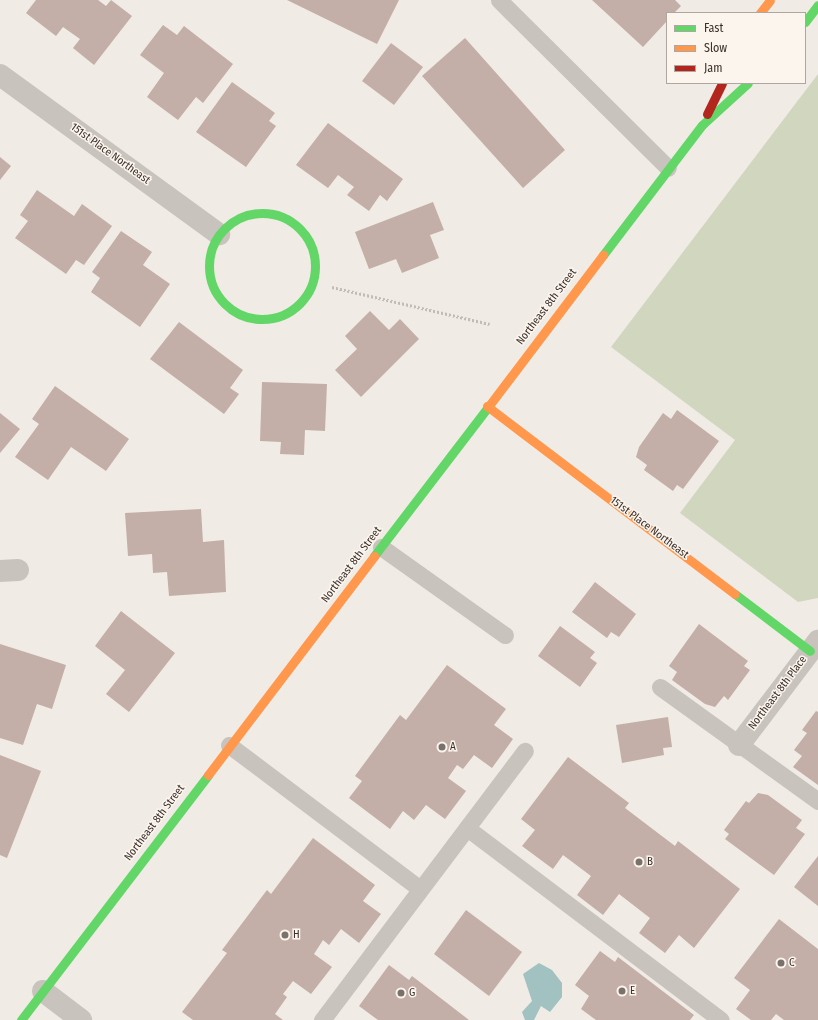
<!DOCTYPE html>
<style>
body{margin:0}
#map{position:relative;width:818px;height:1020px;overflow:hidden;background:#f0ebe5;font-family:"Fira Sans Condensed",sans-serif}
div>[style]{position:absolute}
.green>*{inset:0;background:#d1d6bf}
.water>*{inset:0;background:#a1c2c1}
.building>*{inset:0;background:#c3afa7}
.path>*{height:2.5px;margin-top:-1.25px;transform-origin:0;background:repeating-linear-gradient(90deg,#c2bbb6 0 2px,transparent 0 4px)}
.lane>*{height:17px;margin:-8.5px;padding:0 8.5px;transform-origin:8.5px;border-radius:8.5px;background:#c9c3be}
.street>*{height:22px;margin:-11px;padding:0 11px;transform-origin:11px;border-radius:11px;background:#c9c3be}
.fast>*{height:9px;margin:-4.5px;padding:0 4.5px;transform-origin:4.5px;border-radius:4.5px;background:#63d668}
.fast>.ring{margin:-4.5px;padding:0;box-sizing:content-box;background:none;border:9px solid #63d668;border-radius:50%}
.slow>*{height:9px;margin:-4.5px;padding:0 4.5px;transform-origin:4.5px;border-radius:4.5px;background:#ff974d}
.jam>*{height:9px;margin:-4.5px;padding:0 4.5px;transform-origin:4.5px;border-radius:4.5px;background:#b3261e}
.dots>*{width:11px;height:11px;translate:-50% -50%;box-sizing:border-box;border:2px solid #fbf5ee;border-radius:50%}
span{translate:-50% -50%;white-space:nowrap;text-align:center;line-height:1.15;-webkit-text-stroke:3px #fbf5ee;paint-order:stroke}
.street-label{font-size:11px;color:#3b302b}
.poi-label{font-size:11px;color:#3b302b}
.left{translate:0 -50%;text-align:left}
.legend{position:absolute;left:666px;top:12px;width:140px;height:72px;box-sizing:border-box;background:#fbf5ee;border:1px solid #aea6a0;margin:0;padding:5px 7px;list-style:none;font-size:12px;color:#3b302b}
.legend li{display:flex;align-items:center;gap:8px;height:20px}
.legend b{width:20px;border:1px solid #aea6a0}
</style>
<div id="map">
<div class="green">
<div style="clip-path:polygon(818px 74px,818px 598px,798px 602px,680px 513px,735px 440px,611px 347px)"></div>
</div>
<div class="water">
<div style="clip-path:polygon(539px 963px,552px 970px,562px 983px,562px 997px,550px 1012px,541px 1006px,534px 1020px,525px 1020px,522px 1012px,532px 1001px,523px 974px)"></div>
</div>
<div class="building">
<div style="clip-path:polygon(36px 0,98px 0,106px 6px,111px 0,132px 16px,94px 65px,73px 48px,80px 39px,63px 27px,56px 36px,26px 13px)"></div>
<div style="clip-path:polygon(287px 0,399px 0,377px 44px)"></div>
<div style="clip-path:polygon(592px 0,675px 0,681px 6px,674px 13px,667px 13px,667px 21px,643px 47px)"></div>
<div style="clip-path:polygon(163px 25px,177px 35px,184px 26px,233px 64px,203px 103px,196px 97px,178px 120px,147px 97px,164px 73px,140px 55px)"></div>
<div style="clip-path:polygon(465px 38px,565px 150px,523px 188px,422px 76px)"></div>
<div style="clip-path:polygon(391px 43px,423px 67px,394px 105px,362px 81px)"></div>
<div style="clip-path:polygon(232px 82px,275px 113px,269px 121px,276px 126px,246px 167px,196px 132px)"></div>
<div style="clip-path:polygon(328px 123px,403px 179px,387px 201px,380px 195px,369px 211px,347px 195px,354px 187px,338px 175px,328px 188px,296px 165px)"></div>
<div style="clip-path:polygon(0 157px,11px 166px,0 180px)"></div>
<div style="clip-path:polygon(37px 190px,74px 216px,82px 204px,112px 226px,84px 265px,76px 260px,66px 274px,15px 238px,28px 221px,20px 215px)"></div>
<div style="clip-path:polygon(433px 202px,444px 230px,430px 235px,439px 258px,402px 273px,396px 259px,369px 269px,355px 232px)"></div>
<div style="clip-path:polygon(121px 231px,152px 252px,143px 265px,170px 284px,140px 327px,91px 292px,100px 278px,92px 272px)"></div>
<div style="clip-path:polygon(370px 311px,389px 330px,400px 319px,419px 339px,361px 397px,335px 370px,357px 349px,345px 336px)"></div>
<div style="clip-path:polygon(179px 322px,243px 370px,230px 388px,239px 394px,224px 414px,150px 359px)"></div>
<div style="clip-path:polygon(262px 382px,327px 384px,325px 431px,305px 430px,304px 455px,280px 454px,281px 442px,260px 441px)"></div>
<div style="clip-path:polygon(55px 386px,129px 439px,106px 471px,71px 447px,48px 480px,15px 457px,39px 424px,32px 419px)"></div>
<div style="clip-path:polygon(677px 410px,719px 441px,683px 489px,677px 485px,673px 491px,644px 470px,647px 465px,636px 457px,639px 447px,663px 413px,671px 419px)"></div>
<div style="clip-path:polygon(0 413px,20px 429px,0 453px)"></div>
<div style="clip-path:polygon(201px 509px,203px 542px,224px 540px,226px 592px,169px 596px,167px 572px,153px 573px,152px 554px,128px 556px,125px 513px)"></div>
<div style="clip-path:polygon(595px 582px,636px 614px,619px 637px,611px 632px,607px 638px,572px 612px)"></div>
<div style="clip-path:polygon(121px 611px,175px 653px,129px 712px,106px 694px,125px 670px,95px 646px)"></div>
<div style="clip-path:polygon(699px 624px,748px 661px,744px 666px,750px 670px,728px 700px,724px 696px,715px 707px,705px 704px,672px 680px,677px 672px,669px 666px)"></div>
<div style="clip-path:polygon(560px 626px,595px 652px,590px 658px,597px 663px,580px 687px,538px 656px)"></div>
<div style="clip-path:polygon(0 644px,66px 665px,52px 709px,37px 704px,23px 745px,0 738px)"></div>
<div style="clip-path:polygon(447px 665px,506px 709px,494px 725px,513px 739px,492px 768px,474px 755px,463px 769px,457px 765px,448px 778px,466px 791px,445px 819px,426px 805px,414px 820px,403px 811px,390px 829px,349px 798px,362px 781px,355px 776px,400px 715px,406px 720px)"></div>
<div style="clip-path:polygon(816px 711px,818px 712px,818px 785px,793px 767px,802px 756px,794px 750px,807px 733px,802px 730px)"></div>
<div style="clip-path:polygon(668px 717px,672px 747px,663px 748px,664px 755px,622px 763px,616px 725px)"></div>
<div style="clip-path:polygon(0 755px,41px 771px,7px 858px,0 855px)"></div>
<div style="clip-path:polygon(568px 757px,629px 803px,625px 808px,675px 846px,678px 841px,740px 889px,694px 948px,679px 935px,665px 953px,639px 933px,650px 918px,619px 894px,603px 915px,577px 895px,591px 876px,563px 855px,553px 869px,522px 846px,535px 830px,521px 819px)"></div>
<div style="clip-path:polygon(758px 793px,768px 795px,802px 820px,796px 828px,805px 834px,774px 875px,725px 839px,729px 834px,724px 830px,746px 801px,749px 803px)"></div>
<div style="clip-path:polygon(313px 838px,375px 885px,363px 901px,381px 914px,359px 943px,341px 929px,329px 945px,323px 940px,314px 954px,332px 967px,311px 994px,293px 981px,283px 994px,287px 997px,275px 1014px,283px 1020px,193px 1020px,182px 1012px,227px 953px,222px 950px,267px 890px,271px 894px)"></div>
<div style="clip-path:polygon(818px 856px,818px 906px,794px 887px)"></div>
<div style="clip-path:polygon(466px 910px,522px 952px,489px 996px,434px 954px)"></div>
<div style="clip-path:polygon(779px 919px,818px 949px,818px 1020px,784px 1020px,776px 1014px,771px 1020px,751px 1020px,736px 1009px,750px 990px,734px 978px)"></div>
<div style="clip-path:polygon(600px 951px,615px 962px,618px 957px,694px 1015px,690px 1020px,596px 1020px,581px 1009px,589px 996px,575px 985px)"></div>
<div style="clip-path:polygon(389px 965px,409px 980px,412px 976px,469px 1020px,378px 1020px,359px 1006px)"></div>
</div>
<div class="path">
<div style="left:332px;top:287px;width:162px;rotate:13.2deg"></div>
</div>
<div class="lane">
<div style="left:499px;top:0;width:238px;rotate:44.8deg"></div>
<div style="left:381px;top:547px;width:152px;rotate:35.4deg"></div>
<div style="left:660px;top:687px;width:195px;rotate:35.8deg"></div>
<div style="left:229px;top:745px;width:239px;rotate:37deg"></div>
<div style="left:467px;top:828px;width:318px;rotate:37.1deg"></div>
<div style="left:322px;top:1020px;width:337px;rotate:-53deg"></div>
</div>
<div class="street">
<div style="left:0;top:75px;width:271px;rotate:36deg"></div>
<div style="left:0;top:571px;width:18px;rotate:-3deg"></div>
<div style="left:739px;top:745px;width:131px;rotate:-52.8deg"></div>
<div style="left:43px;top:991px;width:48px;rotate:37.3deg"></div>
</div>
<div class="fast">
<div style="left:805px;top:22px;width:21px;rotate:-53deg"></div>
<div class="ring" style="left:209px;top:213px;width:97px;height:97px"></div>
<div style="left:603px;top:255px;width:163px;rotate:-52.7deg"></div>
<div style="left:702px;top:125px;width:62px;rotate:-42.4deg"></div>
<div style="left:374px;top:556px;width:188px;rotate:-52.6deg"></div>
<div style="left:735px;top:594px;width:94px;rotate:37.2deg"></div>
<div style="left:21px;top:1020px;width:308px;rotate:-52.6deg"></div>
</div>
<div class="slow">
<div style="left:760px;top:13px;width:16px;rotate:-52deg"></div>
<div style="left:487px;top:406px;width:311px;rotate:37.2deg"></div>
<div style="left:488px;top:407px;width:191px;rotate:-52.9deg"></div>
<div style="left:208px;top:775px;width:275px;rotate:-52.8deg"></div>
</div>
<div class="jam">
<div style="left:707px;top:114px;width:34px;rotate:-64deg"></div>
</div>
<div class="dots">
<div style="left:442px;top:747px;background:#7a716c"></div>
<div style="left:639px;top:862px;background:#7a716c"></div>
<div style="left:285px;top:935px;background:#7a716c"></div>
<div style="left:781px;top:963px;background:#7a716c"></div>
<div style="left:622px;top:991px;background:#7a716c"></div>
<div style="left:401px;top:993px;background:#7a716c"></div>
</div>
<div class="street-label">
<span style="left:110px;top:154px;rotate:36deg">151st Place Northeast</span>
<span style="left:547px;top:307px;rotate:-53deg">Northeast 8th Street</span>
<span style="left:649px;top:528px;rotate:37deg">151st Place Northeast</span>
<span style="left:352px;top:565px;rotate:-53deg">Northeast 8th Street</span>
<span style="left:778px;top:693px;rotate:-53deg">Northeast 8th Place</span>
<span style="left:155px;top:823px;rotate:-53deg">Northeast 8th Street</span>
</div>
<div class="poi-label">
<span class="left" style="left:450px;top:747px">A</span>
<span class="left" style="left:647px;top:862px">B</span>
<span class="left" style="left:293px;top:935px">H</span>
<span class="left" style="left:789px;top:963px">C</span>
<span class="left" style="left:630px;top:991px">E</span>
<span class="left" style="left:409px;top:993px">G</span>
</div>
<ul class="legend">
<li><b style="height:5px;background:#63d668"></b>Fast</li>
<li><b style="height:5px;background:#ff974d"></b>Slow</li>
<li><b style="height:5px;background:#b3261e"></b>Jam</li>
</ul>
</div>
